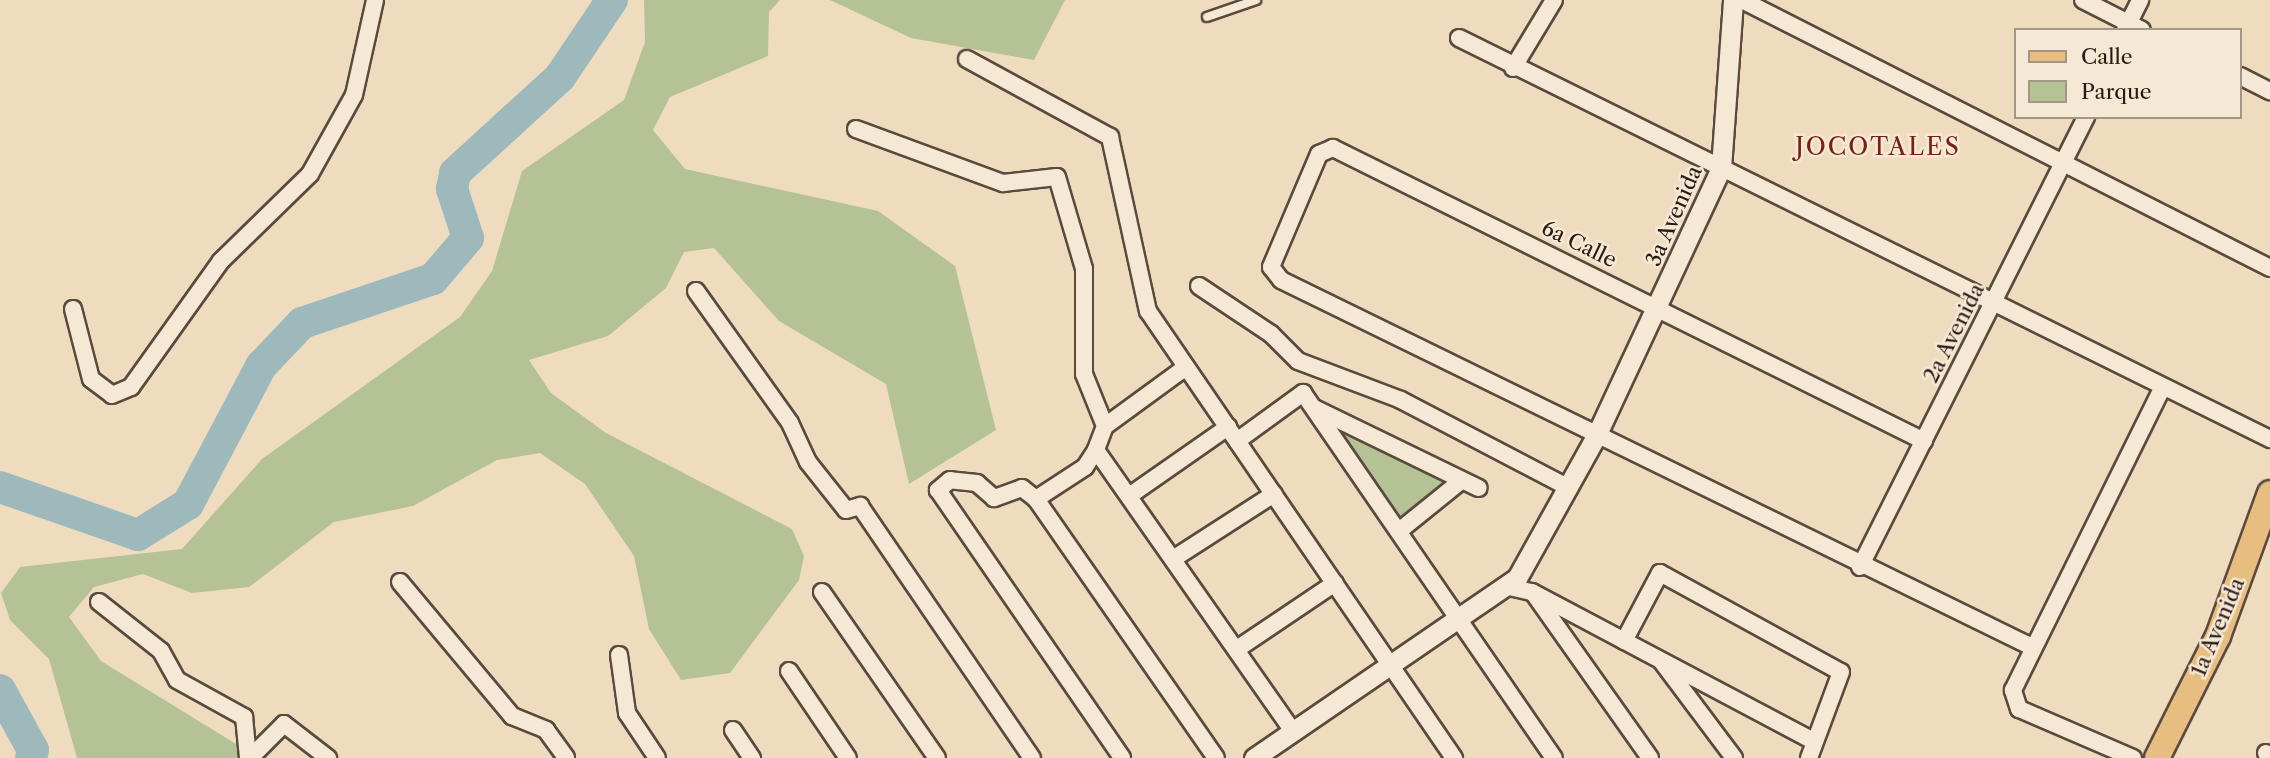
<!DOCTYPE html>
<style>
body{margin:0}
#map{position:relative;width:2270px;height:758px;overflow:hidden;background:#efdcbf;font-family:"Libre Caslon Text",serif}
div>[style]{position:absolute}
.green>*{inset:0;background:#b4c296}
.river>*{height:32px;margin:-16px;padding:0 16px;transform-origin:16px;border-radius:16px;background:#9db9bb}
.roads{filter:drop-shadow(2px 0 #5a4a3e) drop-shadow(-2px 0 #5a4a3e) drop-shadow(0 2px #5a4a3e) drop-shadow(0 -2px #5a4a3e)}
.service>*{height:8px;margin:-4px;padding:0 4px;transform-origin:4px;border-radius:4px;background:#f5e8d5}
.minor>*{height:16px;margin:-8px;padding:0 8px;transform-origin:8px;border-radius:8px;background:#f5e8d5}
.tertiary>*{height:19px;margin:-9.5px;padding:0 9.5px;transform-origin:9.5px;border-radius:9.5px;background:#f5e8d5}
.primary>*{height:24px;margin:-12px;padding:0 12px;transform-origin:12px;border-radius:12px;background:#e8be80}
span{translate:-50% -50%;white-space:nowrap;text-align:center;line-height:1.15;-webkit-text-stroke:5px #f5e8d5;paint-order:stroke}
.street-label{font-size:21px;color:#291a13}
.quarter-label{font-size:24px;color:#7a1f14;letter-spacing:2px}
.legend{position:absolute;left:2014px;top:28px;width:228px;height:91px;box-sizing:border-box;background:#f5e8d5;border:2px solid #a39687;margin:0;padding:9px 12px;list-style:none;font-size:21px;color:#291a13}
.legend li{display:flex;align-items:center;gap:14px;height:35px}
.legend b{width:35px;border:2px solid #a39687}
</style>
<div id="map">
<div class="green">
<div style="clip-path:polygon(644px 0,780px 0,769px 12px,768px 56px,670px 97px,653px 130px,685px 169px,878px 211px,955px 266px,996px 430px,909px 484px,886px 384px,779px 321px,714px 248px,684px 252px,666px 288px,608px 336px,529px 360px,551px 393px,606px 433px,792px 529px,804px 556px,799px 580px,730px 673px,681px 680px,649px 629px,634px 556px,585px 484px,540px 453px,497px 460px,413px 506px,334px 522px,249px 587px,192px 593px,143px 574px,94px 587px,69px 617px,101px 661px,259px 758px,77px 758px,49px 659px,10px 620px,1px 593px,20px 567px,182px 549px,262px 459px,460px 317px,492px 271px,522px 171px,624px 100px,645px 42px)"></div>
<div style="clip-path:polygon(830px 0,1065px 0,1034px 60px,911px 38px)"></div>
<div style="clip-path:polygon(1311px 407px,1461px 481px,1399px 531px)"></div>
</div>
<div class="river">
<div style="left:0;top:487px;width:146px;rotate:19.2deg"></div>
<div style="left:138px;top:535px;width:59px;rotate:-31.8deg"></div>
<div style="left:188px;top:504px;width:156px;rotate:-62.1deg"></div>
<div style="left:261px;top:366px;width:59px;rotate:-46.4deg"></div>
<div style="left:302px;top:323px;width:138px;rotate:-18.6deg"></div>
<div style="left:433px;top:279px;width:54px;rotate:-49.5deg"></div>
<div style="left:468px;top:238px;width:52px;rotate:-108.1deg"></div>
<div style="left:452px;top:189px;width:16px;rotate:-79deg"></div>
<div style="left:455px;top:173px;width:142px;rotate:-42.4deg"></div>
<div style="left:560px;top:77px;width:93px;rotate:-56deg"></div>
<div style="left:0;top:690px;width:68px;rotate:61.2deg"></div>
<div style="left:33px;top:750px;width:8px;rotate:104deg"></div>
</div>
<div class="roads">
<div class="service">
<div style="left:1207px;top:17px;width:52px;rotate:-19.1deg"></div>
</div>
<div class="minor">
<div style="left:1742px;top:0;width:592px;rotate:26.91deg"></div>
<div style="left:2083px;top:0;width:66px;rotate:27deg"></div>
<div style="left:2125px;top:30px;width:34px;rotate:-63deg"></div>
<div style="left:1459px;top:38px;width:905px;rotate:26.31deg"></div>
<div style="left:967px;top:59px;width:163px;rotate:28.6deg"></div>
<div style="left:1110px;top:137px;width:178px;rotate:77.7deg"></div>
<div style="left:1148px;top:311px;width:542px;rotate:55.61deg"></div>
<div style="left:1513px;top:68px;width:79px;rotate:-58.9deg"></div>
<div style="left:2240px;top:76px;width:34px;rotate:27deg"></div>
<div style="left:856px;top:129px;width:157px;rotate:20.2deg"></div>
<div style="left:1003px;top:183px;width:54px;rotate:-6.3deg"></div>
<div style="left:1057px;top:177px;width:96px;rotate:73.6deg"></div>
<div style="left:1084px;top:269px;width:105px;rotate:90deg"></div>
<div style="left:1084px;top:374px;width:56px;rotate:68deg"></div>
<div style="left:1199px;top:286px;width:87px;rotate:33.7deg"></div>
<div style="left:1271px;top:334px;width:38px;rotate:45deg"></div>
<div style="left:1298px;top:361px;width:110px;rotate:20.7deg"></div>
<div style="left:1401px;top:400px;width:190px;rotate:27.6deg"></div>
<div style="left:696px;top:291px;width:162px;rotate:54.5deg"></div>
<div style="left:790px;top:423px;width:43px;rotate:65.2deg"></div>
<div style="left:808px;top:462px;width:61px;rotate:51.6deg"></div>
<div style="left:846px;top:510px;width:15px;rotate:-16deg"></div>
<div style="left:860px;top:506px;width:305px;rotate:55.7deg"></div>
<div style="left:73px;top:309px;width:72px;rotate:75.6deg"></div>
<div style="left:91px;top:379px;width:26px;rotate:37deg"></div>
<div style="left:112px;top:395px;width:21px;rotate:-23deg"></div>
<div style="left:131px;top:387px;width:155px;rotate:-54.5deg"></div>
<div style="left:221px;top:261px;width:124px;rotate:-44.3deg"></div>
<div style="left:310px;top:174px;width:90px;rotate:-60.9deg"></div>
<div style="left:354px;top:95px;width:97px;rotate:-77.5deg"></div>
<div style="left:1186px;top:367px;width:100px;rotate:143.9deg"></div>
<div style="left:1105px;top:426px;width:26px;rotate:111deg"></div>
<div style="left:1096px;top:450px;width:343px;rotate:55deg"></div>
<div style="left:1314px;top:408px;width:183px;rotate:25.9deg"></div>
<div style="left:1237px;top:441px;width:82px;rotate:-36deg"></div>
<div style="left:1303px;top:393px;width:443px;rotate:55.5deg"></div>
<div style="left:1924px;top:441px;width:660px;rotate:-153.63deg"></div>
<div style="left:1333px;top:148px;width:15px;rotate:157deg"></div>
<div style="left:1319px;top:154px;width:123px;rotate:113deg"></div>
<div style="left:1271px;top:267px;width:16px;rotate:52deg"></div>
<div style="left:1281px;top:280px;width:836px;rotate:26.04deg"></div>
<div style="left:1096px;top:450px;width:20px;rotate:123deg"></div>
<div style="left:1085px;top:467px;width:59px;rotate:146.9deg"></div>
<div style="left:1036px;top:499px;width:18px;rotate:-142deg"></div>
<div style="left:1022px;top:488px;width:30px;rotate:160deg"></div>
<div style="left:994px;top:498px;width:23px;rotate:-139deg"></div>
<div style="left:977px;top:483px;width:27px;rotate:-174deg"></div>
<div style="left:950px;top:480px;width:16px;rotate:140deg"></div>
<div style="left:938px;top:490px;width:325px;rotate:55.5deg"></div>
<div style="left:1129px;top:496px;width:121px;rotate:-34.9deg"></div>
<div style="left:1036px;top:499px;width:315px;rotate:55.2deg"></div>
<div style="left:1399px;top:531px;width:80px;rotate:-38.9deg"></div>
<div style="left:1173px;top:559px;width:120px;rotate:-32.8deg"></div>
<div style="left:1860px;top:567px;width:504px;rotate:-63.33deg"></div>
<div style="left:400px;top:582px;width:175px;rotate:50.1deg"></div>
<div style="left:512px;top:716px;width:37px;rotate:22deg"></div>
<div style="left:546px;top:730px;width:34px;rotate:54deg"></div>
<div style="left:1505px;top:586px;width:28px;rotate:13deg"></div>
<div style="left:1532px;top:592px;width:317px;rotate:27.9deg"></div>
<div style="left:822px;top:592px;width:202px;rotate:55.3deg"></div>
<div style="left:1534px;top:594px;width:201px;rotate:54.7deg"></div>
<div style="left:99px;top:602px;width:79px;rotate:38.3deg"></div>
<div style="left:161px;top:651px;width:33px;rotate:61deg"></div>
<div style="left:177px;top:680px;width:77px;rotate:28.9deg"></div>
<div style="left:244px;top:717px;width:41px;rotate:84.4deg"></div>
<div style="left:1624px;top:641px;width:77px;rotate:-62.1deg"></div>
<div style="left:1660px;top:573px;width:206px;rotate:28.7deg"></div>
<div style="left:1841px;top:672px;width:92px;rotate:110.4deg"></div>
<div style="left:1237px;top:649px;width:118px;rotate:-34deg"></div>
<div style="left:619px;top:655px;width:59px;rotate:82.1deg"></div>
<div style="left:627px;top:713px;width:54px;rotate:56.3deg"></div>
<div style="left:1662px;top:662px;width:120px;rotate:53.1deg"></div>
<div style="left:789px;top:671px;width:105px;rotate:55.9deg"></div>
<div style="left:733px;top:730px;width:34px;rotate:56deg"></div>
<div style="left:2266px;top:753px;width:5px;rotate:37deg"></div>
<div style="left:250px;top:758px;width:48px;rotate:-45deg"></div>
<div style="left:284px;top:724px;width:56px;rotate:37.7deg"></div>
<div style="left:2133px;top:758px;width:124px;rotate:-156.7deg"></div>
<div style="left:2019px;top:709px;width:20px;rotate:-108deg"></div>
<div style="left:2013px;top:690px;width:337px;rotate:-63.7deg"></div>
</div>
<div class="tertiary">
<div style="left:1254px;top:758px;width:319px;rotate:-34.4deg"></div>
<div style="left:1517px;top:578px;width:165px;rotate:-60.9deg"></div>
<div style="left:1597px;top:434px;width:293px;rotate:-65deg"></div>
<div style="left:1721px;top:168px;width:168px;rotate:-85.9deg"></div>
</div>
<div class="primary">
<div style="left:2157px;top:758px;width:136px;rotate:-63.4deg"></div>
<div style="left:2218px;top:636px;width:152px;rotate:-70deg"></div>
</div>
</div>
<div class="street-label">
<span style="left:1674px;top:216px;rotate:-66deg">3a Avenida</span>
<span style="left:1579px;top:244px;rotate:26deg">6a Calle</span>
<span style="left:1954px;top:333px;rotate:-63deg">2a Avenida</span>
<span style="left:2218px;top:627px;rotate:-67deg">1a Avenida</span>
</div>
<div class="quarter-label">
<span style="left:1878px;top:147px">JOCOTALES</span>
</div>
<ul class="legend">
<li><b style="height:9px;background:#e8be80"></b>Calle</li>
<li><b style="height:19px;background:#b4c296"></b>Parque</li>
</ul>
</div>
